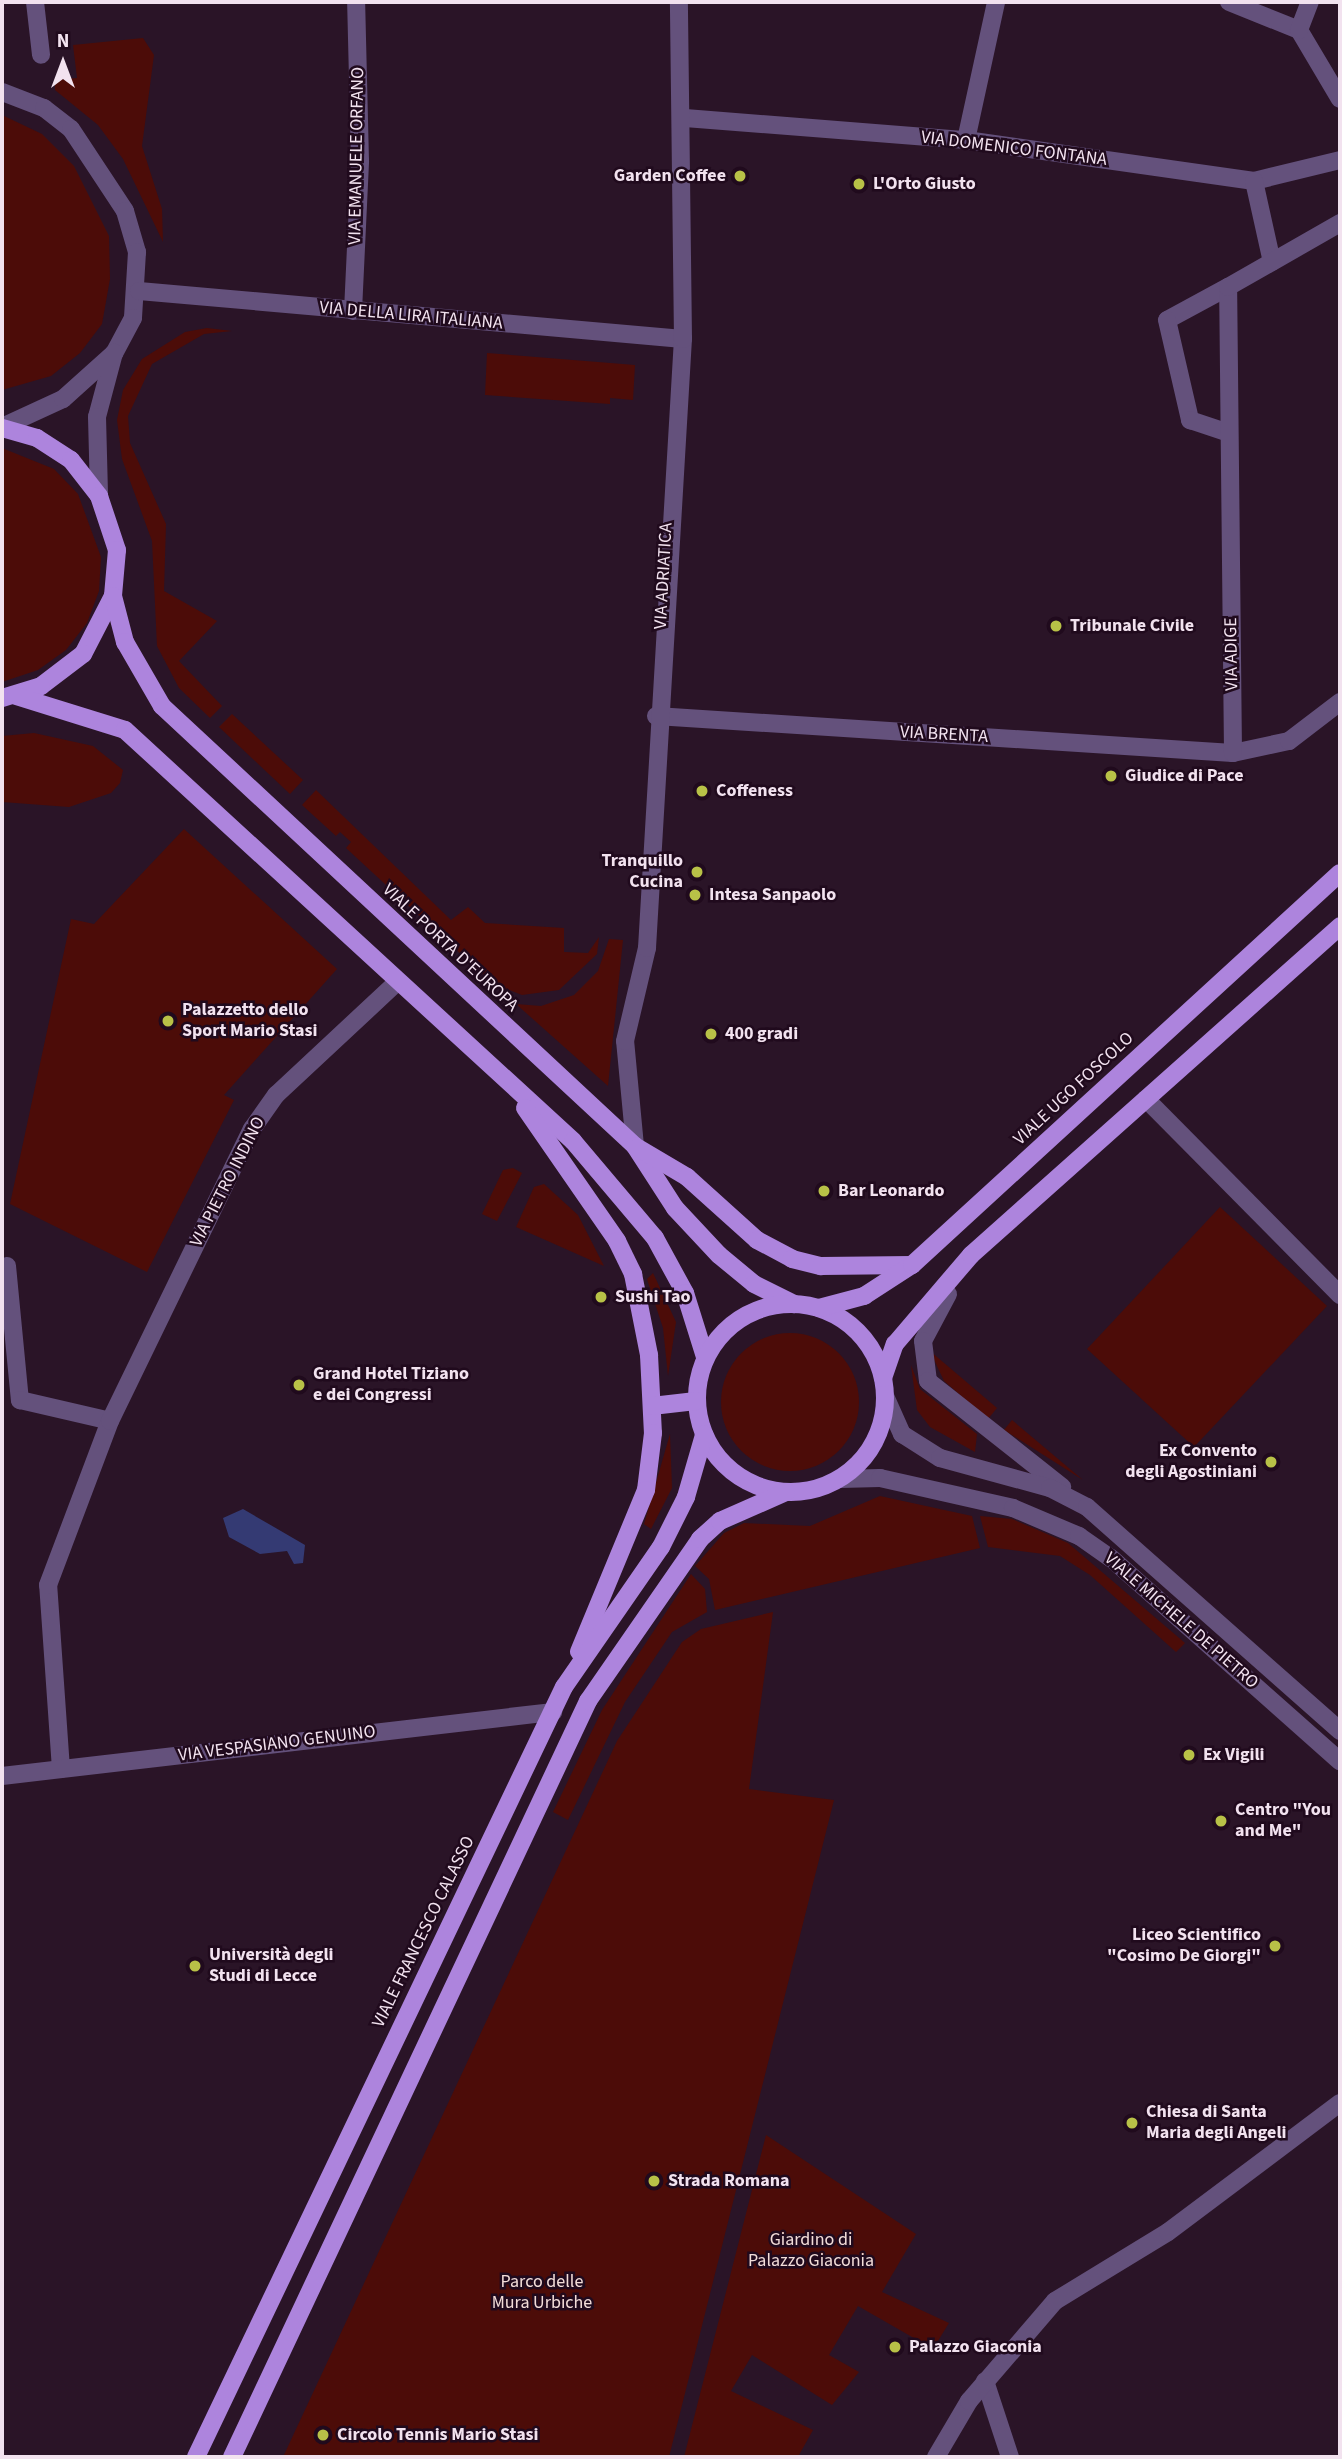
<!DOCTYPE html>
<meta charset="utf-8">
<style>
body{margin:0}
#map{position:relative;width:1342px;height:2459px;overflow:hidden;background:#2a1427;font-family:"Source Sans 3",sans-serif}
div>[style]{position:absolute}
.green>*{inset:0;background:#4c0c08}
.round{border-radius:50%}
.water>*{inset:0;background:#343a73}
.minor>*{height:18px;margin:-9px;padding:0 9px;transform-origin:9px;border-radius:9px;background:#64517c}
.tertiary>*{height:18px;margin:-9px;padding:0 9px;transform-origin:9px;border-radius:9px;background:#64517c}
.primary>*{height:18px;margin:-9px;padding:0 9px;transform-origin:9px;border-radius:9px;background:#ad84dd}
.primary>.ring{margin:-9px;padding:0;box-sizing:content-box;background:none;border:18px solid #ad84dd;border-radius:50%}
.dots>*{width:19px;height:19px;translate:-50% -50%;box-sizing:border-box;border:4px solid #200a1d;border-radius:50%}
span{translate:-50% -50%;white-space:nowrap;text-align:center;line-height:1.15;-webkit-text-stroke:5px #200a1d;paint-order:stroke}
.street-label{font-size:18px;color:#f2e2ef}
.poi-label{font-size:18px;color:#f2e2ef;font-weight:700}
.right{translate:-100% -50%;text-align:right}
.left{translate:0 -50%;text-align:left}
.park-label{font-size:18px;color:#f3ddd9}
.frame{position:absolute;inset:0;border:4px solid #f2e2ef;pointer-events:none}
.north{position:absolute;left:28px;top:28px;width:70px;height:70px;-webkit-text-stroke:5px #200a1d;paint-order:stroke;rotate:0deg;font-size:19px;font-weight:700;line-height:28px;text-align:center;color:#f2e2ef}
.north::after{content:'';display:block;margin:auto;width:24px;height:32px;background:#f2e2ef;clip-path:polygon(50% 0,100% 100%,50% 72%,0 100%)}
</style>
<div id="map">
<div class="green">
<div style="clip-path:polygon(143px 38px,154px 55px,142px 146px,162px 209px,163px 242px,123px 159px,98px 125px,55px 90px,55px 80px,77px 78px,73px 45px)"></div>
<div style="clip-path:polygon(2px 115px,42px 134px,74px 166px,109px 236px,110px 279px,102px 324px,80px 353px,51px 376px,2px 390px)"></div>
<div style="clip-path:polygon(207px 328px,232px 331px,204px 334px,152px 364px,128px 416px,130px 443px,166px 524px,164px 591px,217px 621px,179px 661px,222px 706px,210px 718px,179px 688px,157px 646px,152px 541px,122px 459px,117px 420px,123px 390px,142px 359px,185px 332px)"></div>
<div style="clip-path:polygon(487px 353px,635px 365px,633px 400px,610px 398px,610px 404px,485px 395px)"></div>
<div style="clip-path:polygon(2px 448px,54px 469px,78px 494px,101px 557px,99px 591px,87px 623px,66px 650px,38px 670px,2px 682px)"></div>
<div style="clip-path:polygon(232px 714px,303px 780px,290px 794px,219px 727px)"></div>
<div style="clip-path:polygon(34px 733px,93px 746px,123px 770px,120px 783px,111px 793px,69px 807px,2px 802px,2px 736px)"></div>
<div style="clip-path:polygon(316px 790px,451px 920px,468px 907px,485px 923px,564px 928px,564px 952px,588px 953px,599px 937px,597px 954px,559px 990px,522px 995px,492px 983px,346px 848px,351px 842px,340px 832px,336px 836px,302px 805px)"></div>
<div style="clip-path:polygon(184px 829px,337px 969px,224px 1095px,234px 1100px,147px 1272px,10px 1204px,71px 919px,94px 924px)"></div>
<div style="clip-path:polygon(609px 939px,623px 940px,608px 1086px,516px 1004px,541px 1006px,574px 995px,598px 971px)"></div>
<div style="clip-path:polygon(513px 1168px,522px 1173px,497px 1221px,482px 1214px,503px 1170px)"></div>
<div style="clip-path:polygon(544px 1184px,578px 1215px,604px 1266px,516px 1227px,534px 1187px)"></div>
<div style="clip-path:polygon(1220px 1207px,1327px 1306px,1194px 1447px,1087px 1349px)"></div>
<div style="clip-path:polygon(653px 1273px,676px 1322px,668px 1376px,663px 1328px,647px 1279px)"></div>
<div class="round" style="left:721px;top:1333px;width:138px;height:138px"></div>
<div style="clip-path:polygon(930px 1351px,997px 1408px,988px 1419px,944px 1381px)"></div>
<div style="clip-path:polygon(911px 1365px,920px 1389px,977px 1434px,975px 1452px,930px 1427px,917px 1410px)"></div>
<div style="clip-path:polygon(1012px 1420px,1083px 1480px,1004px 1430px)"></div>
<div style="clip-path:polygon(670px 1434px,672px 1488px,651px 1529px,644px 1524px)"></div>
<div style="clip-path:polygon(880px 1496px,972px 1516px,980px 1548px,715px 1610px,709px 1579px,695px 1566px,724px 1533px,744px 1523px,810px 1526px)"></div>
<div style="clip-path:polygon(980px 1516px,1012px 1519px,1068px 1543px,1185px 1643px,1176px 1652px,1090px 1575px,1060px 1556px,988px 1547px)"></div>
<div style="clip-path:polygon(691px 1574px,705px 1589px,707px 1612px,672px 1632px,625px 1702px,568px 1820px,553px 1812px,602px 1710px)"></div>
<div style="clip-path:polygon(773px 1612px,749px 1789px,834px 1800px,669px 2457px,283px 2457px,617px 1741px,682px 1642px,701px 1629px)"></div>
<div style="clip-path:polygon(766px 2135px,916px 2234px,882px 2292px,949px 2323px,933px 2349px,858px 2306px,829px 2355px,859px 2372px,832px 2405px,752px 2355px,731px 2391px,813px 2430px,799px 2455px,684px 2457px)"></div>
</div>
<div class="water">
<div style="clip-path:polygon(243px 1509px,305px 1545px,303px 1563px,294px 1564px,287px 1551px,260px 1554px,229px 1537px,223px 1518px)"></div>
</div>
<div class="minor">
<div style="left:35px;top:2px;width:53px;rotate:83.5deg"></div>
<div style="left:1229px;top:2px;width:75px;rotate:21.8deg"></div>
<div style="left:1299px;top:30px;width:80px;rotate:59.3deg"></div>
<div style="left:1299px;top:30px;width:30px;rotate:-69deg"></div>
<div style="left:685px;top:118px;width:282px;rotate:4.5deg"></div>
<div style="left:966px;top:140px;width:291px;rotate:8.1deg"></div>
<div style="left:1254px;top:181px;width:89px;rotate:-13.7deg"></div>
<div style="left:966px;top:140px;width:141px;rotate:-77.7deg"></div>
<div style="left:1254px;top:181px;width:83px;rotate:77.5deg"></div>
<div style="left:1228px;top:287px;width:69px;rotate:151.6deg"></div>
<div style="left:1167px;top:320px;width:103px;rotate:77deg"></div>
<div style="left:1190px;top:420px;width:41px;rotate:18.4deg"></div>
<div style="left:353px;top:311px;width:150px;rotate:-87.3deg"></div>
<div style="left:360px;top:161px;width:159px;rotate:-91.4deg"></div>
<div style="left:656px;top:716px;width:578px;rotate:3.67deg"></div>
<div style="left:1233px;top:753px;width:57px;rotate:-12.1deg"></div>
<div style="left:1289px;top:741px;width:64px;rotate:-37.4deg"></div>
<div style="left:1233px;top:753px;width:466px;rotate:-90.6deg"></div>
<div style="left:1228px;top:287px;width:129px;rotate:-29.7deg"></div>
<div style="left:1146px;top:1099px;width:276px;rotate:45.3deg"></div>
<div style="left:7px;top:1266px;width:135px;rotate:84.5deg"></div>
<div style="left:20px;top:1400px;width:92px;rotate:13.1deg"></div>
<div style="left:61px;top:1769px;width:184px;rotate:-94deg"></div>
<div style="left:48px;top:1585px;width:175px;rotate:-69.3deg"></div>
<div style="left:110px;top:1421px;width:325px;rotate:-64.1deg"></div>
<div style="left:252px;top:1129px;width:42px;rotate:-54.8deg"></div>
<div style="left:276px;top:1095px;width:166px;rotate:-43deg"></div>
<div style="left:2px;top:1776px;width:555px;rotate:-6.63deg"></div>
<div style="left:985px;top:2381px;width:80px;rotate:71.8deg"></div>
<div style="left:936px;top:2457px;width:65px;rotate:-59.5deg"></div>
<div style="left:969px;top:2401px;width:132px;rotate:-49.3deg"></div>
<div style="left:1055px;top:2301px;width:132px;rotate:-31.4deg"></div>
<div style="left:1168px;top:2232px;width:215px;rotate:-36.9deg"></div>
</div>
<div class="tertiary">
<div style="left:2px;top:92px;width:45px;rotate:20.9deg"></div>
<div style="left:44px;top:108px;width:34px;rotate:38deg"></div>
<div style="left:71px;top:129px;width:98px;rotate:56.6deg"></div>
<div style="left:125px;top:211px;width:43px;rotate:73.7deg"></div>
<div style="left:137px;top:252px;width:66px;rotate:93.5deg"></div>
<div style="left:133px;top:318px;width:40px;rotate:118deg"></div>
<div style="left:114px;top:353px;width:66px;rotate:104.9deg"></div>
<div style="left:97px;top:417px;width:79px;rotate:88.5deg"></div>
<div style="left:139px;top:291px;width:546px;rotate:5.04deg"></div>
<div style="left:2px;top:427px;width:67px;rotate:-24.7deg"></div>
<div style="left:63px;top:399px;width:69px;rotate:-42deg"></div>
<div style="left:635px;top:1146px;width:105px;rotate:-95.4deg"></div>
<div style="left:625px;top:1041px;width:96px;rotate:-76.7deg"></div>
<div style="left:647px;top:948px;width:610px;rotate:-86.62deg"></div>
<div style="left:683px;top:339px;width:337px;rotate:-90.7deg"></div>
<div style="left:948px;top:1294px;width:53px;rotate:118deg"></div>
<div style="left:923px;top:1341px;width:40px;rotate:82.9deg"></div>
<div style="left:928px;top:1381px;width:171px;rotate:38.3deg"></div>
<div style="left:885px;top:1396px;width:42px;rotate:65.9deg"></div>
<div style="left:902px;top:1434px;width:45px;rotate:32.3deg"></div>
<div style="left:940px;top:1458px;width:114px;rotate:15.3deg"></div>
<div style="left:1050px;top:1488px;width:42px;rotate:27.2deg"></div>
<div style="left:1087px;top:1507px;width:338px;rotate:41.5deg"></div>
<div style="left:840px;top:1479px;width:40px;rotate:-1.4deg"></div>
<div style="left:880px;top:1478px;width:136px;rotate:12.7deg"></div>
<div style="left:1013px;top:1508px;width:72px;rotate:23deg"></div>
<div style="left:1079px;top:1536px;width:39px;rotate:35deg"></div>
<div style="left:1111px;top:1558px;width:306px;rotate:41.6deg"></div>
</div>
<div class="primary">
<div style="left:2px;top:428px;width:36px;rotate:16deg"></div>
<div style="left:37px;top:438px;width:40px;rotate:32.9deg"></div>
<div style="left:71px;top:460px;width:46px;rotate:52.1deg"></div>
<div style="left:99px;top:496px;width:57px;rotate:71.6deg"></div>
<div style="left:117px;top:550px;width:46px;rotate:95deg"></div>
<div style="left:113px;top:596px;width:65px;rotate:117.3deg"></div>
<div style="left:83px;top:654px;width:53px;rotate:142.7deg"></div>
<div style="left:41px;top:686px;width:41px;rotate:162.9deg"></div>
<div style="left:113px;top:596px;width:48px;rotate:75.4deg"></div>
<div style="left:125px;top:642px;width:74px;rotate:60deg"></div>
<div style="left:162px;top:706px;width:646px;rotate:42.93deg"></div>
<div style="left:635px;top:1146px;width:74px;rotate:57.2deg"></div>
<div style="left:675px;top:1208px;width:64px;rotate:46.9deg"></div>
<div style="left:719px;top:1255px;width:45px;rotate:39.6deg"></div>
<div style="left:754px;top:1284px;width:45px;rotate:26.6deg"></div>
<div style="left:16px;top:696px;width:114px;rotate:17.3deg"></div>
<div style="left:125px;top:730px;width:608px;rotate:42.53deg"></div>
<div style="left:573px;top:1141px;width:127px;rotate:49.8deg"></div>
<div style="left:655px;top:1238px;width:63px;rotate:61.4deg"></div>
<div style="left:685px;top:1293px;width:67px;rotate:72.6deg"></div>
<div style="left:525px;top:1108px;width:162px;rotate:55.3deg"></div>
<div style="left:617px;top:1241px;width:37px;rotate:64deg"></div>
<div style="left:633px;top:1274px;width:83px;rotate:78.8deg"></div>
<div style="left:649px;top:1355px;width:78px;rotate:87.1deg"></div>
<div style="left:653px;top:1433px;width:57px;rotate:97deg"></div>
<div style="left:646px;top:1490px;width:175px;rotate:112.5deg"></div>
<div style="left:638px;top:1148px;width:57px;rotate:30.6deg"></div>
<div style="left:687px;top:1177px;width:94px;rotate:42deg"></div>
<div style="left:757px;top:1240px;width:40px;rotate:28deg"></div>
<div style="left:792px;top:1259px;width:30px;rotate:14deg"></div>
<div style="left:821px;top:1266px;width:91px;rotate:-0.6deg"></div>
<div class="ring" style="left:697px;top:1304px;width:170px;height:170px"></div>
<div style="left:819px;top:1308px;width:47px;rotate:-14.9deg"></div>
<div style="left:864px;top:1296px;width:57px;rotate:-32.9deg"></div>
<div style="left:912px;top:1265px;width:580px;rotate:-42.49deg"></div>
<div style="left:883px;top:1378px;width:36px;rotate:-71deg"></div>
<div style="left:895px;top:1344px;width:117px;rotate:-49.5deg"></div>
<div style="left:971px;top:1255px;width:494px;rotate:-41.7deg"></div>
<div style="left:652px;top:1406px;width:44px;rotate:-6.5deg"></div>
<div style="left:196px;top:2457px;width:853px;rotate:-64.46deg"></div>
<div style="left:564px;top:1687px;width:170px;rotate:-55.3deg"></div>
<div style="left:661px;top:1547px;width:56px;rotate:-63.4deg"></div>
<div style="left:686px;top:1497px;width:65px;rotate:-73.8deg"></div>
<div style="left:232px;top:2457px;width:836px;rotate:-64.78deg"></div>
<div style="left:588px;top:1701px;width:197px;rotate:-55.3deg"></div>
<div style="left:700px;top:1539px;width:27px;rotate:-42deg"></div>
<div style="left:720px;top:1521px;width:72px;rotate:-23.7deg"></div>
</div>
<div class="dots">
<div style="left:740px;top:176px;background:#b8c147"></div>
<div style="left:859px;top:184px;background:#b8c147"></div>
<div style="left:1056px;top:626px;background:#b8c147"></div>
<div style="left:1111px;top:776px;background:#b8c147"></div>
<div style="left:702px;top:791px;background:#b8c147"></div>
<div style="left:697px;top:872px;background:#b8c147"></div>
<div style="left:695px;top:895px;background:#b8c147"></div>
<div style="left:168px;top:1021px;background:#b8c147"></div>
<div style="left:711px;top:1034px;background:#b8c147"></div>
<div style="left:824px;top:1191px;background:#b8c147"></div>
<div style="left:601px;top:1297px;background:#b8c147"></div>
<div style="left:299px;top:1385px;background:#b8c147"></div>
<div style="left:1271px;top:1462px;background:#b8c147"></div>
<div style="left:1189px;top:1755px;background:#b8c147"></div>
<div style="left:1221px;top:1821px;background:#b8c147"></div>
<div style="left:1275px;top:1946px;background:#b8c147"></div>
<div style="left:195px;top:1966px;background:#b8c147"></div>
<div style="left:1132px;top:2123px;background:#b8c147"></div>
<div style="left:654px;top:2181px;background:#b8c147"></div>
<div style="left:895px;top:2347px;background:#b8c147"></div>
<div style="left:323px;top:2435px;background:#b8c147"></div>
</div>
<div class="street-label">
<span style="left:1014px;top:149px;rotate:7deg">VIA DOMENICO FONTANA</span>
<span style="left:357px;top:156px;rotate:-89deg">VIA EMANUELE ORFANO</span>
<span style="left:411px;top:316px;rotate:5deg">VIA DELLA LIRA ITALIANA</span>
<span style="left:664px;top:576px;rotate:-87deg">VIA ADRIATICA</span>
<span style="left:1232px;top:654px;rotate:-91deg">VIA ADIGE</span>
<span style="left:944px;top:735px;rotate:3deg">VIA BRENTA</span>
<span style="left:450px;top:948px;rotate:43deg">VIALE PORTA D'EUROPA</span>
<span style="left:1074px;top:1089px;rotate:-43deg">VIALE UGO FOSCOLO</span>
<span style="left:228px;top:1182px;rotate:-63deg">VIA PIETRO INDINO</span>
<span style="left:1181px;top:1621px;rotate:41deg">VIALE MICHELE DE PIETRO</span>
<span style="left:277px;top:1744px;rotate:-7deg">VIA VESPASIANO GENUINO</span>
<span style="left:424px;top:1932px;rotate:-64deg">VIALE FRANCESCO CALASSO</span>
</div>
<div class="poi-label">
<span class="right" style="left:726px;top:176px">Garden Coffee</span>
<span class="left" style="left:873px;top:184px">L'Orto Giusto</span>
<span class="left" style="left:1070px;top:626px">Tribunale Civile</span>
<span class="left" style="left:1125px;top:776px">Giudice di Pace</span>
<span class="left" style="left:716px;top:791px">Coffeness</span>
<span class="right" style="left:683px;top:872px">Tranquillo<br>Cucina</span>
<span class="left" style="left:709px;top:895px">Intesa Sanpaolo</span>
<span class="left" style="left:182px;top:1021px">Palazzetto dello<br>Sport Mario Stasi</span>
<span class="left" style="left:725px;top:1034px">400 gradi</span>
<span class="left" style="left:838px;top:1191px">Bar Leonardo</span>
<span class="left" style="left:615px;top:1297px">Sushi Tao</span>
<span class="left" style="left:313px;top:1385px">Grand Hotel Tiziano<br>e dei Congressi</span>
<span class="right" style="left:1257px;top:1462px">Ex Convento<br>degli Agostiniani</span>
<span class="left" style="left:1203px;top:1755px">Ex Vigili</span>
<span class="left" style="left:1235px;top:1821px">Centro "You<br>and Me"</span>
<span class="right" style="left:1261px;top:1946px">Liceo Scientifico<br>"Cosimo De Giorgi"</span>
<span class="left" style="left:209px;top:1966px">Università degli<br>Studi di Lecce</span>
<span class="left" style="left:1146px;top:2123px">Chiesa di Santa<br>Maria degli Angeli</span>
<span class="left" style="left:668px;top:2181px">Strada Romana</span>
<span class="left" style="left:909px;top:2347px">Palazzo Giaconia</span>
<span class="left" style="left:337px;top:2435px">Circolo Tennis Mario Stasi</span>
</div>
<div class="park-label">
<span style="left:811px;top:2251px">Giardino di<br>Palazzo Giaconia</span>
<span style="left:542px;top:2293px">Parco delle<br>Mura Urbiche</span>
</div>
<div class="frame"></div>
<div class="north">N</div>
</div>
